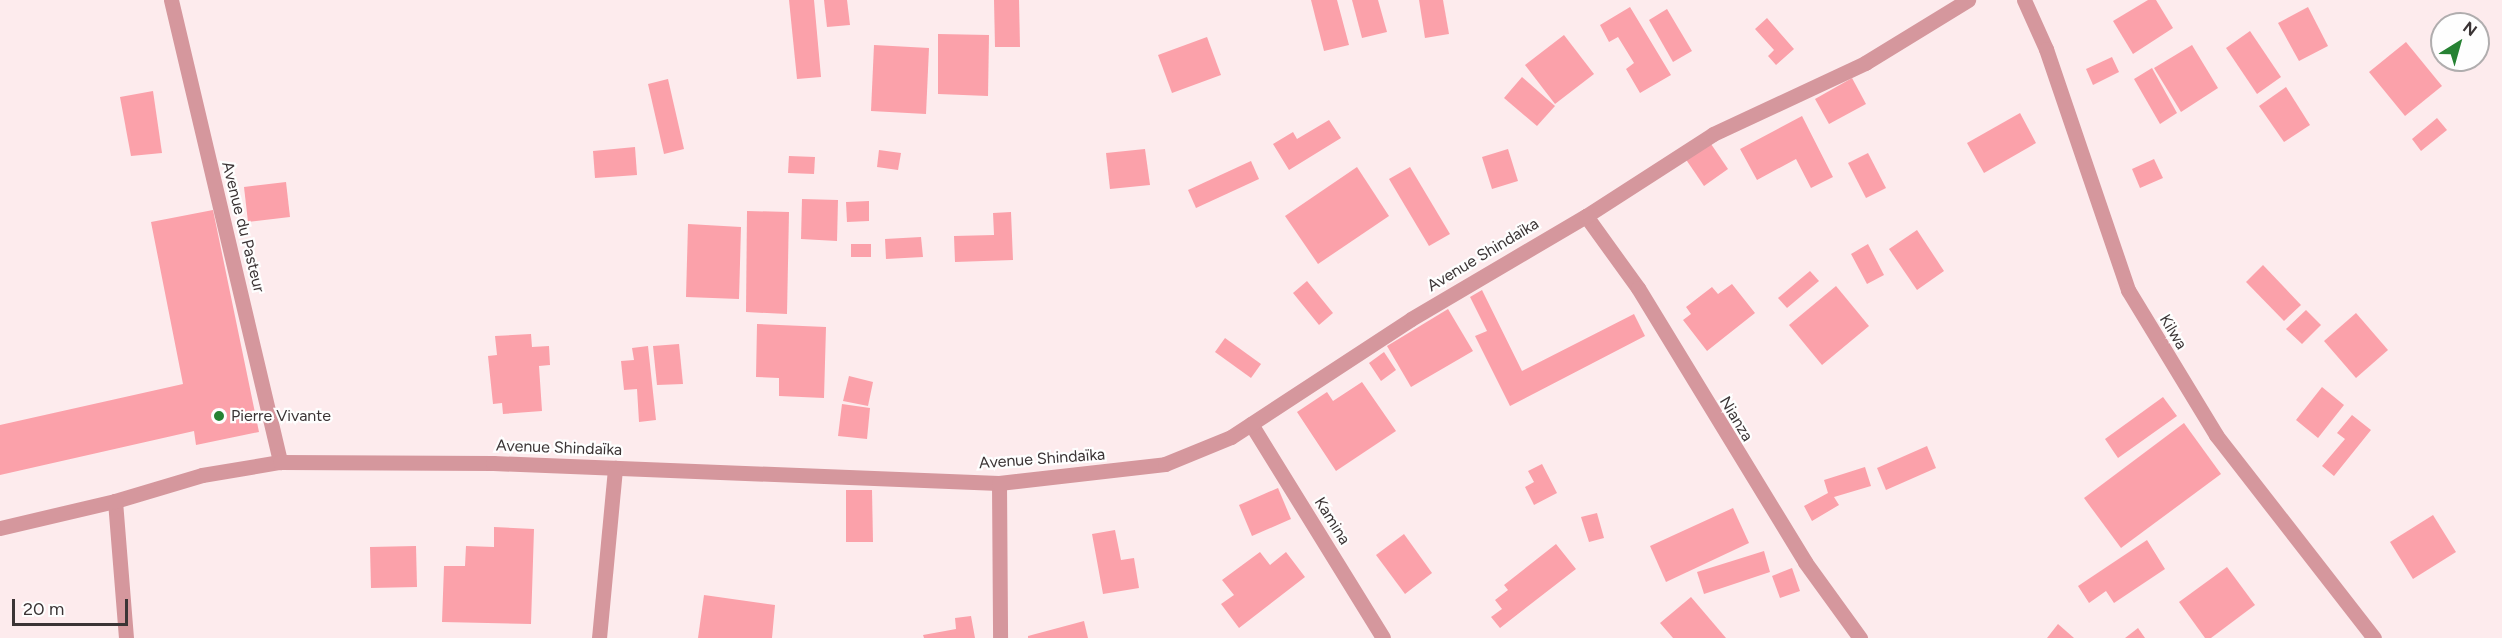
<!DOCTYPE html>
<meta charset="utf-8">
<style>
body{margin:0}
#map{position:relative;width:2502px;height:638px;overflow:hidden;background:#fdebed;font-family:Figtree,sans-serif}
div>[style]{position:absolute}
.building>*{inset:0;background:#fba1aa}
.minor>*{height:15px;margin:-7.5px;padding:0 7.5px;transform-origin:7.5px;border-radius:7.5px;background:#d5979d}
.dots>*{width:16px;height:16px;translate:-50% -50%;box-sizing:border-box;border:3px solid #fefefe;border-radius:50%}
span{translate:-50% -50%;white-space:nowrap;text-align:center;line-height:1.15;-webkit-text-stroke:4.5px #fefefe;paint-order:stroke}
.street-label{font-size:16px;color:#3b3435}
.poi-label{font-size:16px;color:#3b3435}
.left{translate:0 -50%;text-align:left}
.north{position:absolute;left:2430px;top:12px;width:60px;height:60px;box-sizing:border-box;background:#fefefe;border:2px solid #b0adae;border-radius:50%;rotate:37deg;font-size:16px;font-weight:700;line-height:24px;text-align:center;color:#3b3435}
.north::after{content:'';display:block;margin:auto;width:21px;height:27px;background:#268233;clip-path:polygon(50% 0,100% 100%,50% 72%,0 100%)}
.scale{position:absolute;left:12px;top:599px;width:116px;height:27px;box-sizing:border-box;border:3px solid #3b3435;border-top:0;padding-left:8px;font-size:18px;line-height:21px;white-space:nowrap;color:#3b3435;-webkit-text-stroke:4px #fefefe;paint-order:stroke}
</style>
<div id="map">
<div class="building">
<div style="clip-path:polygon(789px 0,814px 0,821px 77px,797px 79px)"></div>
<div style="clip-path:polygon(824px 0,847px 0,850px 25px,827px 27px)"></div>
<div style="clip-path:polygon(994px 0,1019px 0,1020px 47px,995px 47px)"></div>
<div style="clip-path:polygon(1311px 0,1337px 0,1349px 45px,1324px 51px)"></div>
<div style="clip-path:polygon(1352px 0,1378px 0,1387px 32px,1362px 38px)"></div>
<div style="clip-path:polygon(1419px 0,1443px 0,1449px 34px,1425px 38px)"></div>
<div style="clip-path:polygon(2148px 0,2156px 0,2173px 28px,2133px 54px,2113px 21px)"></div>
<div style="clip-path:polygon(1630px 7px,1671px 75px,1640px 93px,1626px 69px,1634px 63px,1618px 37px,1609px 42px,1600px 25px)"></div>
<div style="clip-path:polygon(2308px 7px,2328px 46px,2299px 61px,2278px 23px)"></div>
<div style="clip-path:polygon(1667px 9px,1692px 51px,1673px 62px,1649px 20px)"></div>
<div style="clip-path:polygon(1767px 18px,1794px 49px,1776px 65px,1768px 56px,1774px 50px,1755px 29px)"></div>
<div style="clip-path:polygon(2250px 31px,2281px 77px,2257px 94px,2226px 48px)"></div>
<div style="clip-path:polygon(938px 34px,989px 35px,988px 96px,938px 94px)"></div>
<div style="clip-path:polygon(1564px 35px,1594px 74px,1555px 104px,1525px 65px)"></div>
<div style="clip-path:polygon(1207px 37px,1221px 75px,1172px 93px,1158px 55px)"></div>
<div style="clip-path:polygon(2406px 42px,2442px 86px,2405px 116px,2369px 72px)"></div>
<div style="clip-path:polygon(874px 45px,929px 48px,926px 114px,871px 111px)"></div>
<div style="clip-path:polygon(2192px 45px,2218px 88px,2181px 112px,2154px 68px)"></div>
<div style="clip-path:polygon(2112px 57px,2119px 72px,2093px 85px,2086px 69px)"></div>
<div style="clip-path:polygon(2152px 68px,2177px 113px,2160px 124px,2134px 79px)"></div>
<div style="clip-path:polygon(1522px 77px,1555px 106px,1537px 126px,1504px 98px)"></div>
<div style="clip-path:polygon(1852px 78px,1866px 104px,1829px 124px,1815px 99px)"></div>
<div style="clip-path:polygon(668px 79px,684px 149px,664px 154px,648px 84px)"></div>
<div style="clip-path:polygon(2286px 87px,2310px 125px,2284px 142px,2259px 106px)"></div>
<div style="clip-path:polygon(153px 91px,162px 153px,131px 156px,120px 97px)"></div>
<div style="clip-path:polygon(2020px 113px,2036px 143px,1984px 173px,1967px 143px)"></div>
<div style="clip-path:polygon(1802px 116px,1833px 177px,1811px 188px,1796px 159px,1757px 180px,1740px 149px)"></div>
<div style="clip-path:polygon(2437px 118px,2447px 130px,2421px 151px,2412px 139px)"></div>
<div style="clip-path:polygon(1329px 120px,1341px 138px,1289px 170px,1273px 144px,1293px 132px,1297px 139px)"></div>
<div style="clip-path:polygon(1709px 141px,1728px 169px,1704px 186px,1685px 158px)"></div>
<div style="clip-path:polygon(635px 147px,637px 175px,595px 178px,593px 151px)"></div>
<div style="clip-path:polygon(1145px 149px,1150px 185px,1110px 189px,1106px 153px)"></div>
<div style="clip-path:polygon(1508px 149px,1518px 181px,1492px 189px,1482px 157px)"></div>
<div style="clip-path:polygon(879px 150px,901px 153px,898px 170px,877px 167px)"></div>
<div style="clip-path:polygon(1868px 153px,1886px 188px,1866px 198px,1848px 163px)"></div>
<div style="clip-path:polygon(789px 156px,815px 157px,814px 174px,788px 173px)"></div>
<div style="clip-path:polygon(2154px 159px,2163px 178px,2140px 188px,2132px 169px)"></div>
<div style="clip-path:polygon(1251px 161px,1259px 179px,1196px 208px,1188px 190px)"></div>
<div style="clip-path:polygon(1357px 167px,1389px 216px,1318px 264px,1285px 216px)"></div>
<div style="clip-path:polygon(1410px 167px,1450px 234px,1429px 246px,1389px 179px)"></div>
<div style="clip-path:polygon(286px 182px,290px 217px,248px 222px,244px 187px)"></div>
<div style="clip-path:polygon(802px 199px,838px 200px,837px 241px,801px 239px)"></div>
<div style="clip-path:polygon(869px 201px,869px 221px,847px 222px,846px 202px)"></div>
<div style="clip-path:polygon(213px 210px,259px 432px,196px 445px,194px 431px,0 475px,0 425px,183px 384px,151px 222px)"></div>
<div style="clip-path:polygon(747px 211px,789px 212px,787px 314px,746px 312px)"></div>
<div style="clip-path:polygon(1011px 212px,1013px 260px,955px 262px,954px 236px,994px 235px,993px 213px)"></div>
<div style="clip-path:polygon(688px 224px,741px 227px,739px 299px,686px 297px)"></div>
<div style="clip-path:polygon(1917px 230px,1944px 271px,1917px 290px,1889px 249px)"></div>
<div style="clip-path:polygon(921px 237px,923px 257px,886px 259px,885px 239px)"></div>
<div style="clip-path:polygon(851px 244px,871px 244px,871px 257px,851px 257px)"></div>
<div style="clip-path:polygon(1868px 244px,1884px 275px,1867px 284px,1851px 254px)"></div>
<div style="clip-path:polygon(2263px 265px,2301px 305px,2284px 321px,2246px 282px)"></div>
<div style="clip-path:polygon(1810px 271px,1819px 281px,1787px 308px,1778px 298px)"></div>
<div style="clip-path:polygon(1307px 281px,1333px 313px,1319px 325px,1293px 293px)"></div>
<div style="clip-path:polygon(1732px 284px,1755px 313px,1707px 351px,1683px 320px,1691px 314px,1686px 307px,1712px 287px,1718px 294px)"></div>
<div style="clip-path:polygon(1836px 286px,1869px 326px,1822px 365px,1789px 325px)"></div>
<div style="clip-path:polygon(1482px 290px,1522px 371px,1634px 314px,1645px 336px,1510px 406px,1475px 336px,1487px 331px,1470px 297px)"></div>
<div style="clip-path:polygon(1448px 309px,1473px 351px,1411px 387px,1387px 346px)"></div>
<div style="clip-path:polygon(2306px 310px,2321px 325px,2302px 344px,2286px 329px)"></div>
<div style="clip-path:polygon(2356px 313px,2388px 350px,2356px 378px,2324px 341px)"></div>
<div style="clip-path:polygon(757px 324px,826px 327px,824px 398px,779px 396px,779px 378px,756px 377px)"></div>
<div style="clip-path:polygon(531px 334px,532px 347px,549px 346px,550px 365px,539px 366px,542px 411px,503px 414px,502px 403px,493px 404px,488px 356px,497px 355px,495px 336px)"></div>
<div style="clip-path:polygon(1225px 338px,1261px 364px,1251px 378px,1215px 352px)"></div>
<div style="clip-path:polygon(679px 344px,683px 384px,657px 385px,653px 346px)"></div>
<div style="clip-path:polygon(648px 346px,656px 420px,639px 422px,637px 389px,624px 390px,621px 361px,634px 360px,632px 348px)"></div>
<div style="clip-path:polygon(1384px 352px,1396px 370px,1381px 381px,1369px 363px)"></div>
<div style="clip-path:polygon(849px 376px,873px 382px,868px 406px,843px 401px)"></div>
<div style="clip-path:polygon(1362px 382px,1396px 431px,1336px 471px,1297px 412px,1327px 392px,1333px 401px)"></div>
<div style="clip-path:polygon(2322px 387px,2344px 405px,2318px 438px,2296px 420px)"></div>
<div style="clip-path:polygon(2163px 397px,2177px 416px,2118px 458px,2105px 439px)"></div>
<div style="clip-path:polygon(842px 404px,870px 408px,867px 439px,838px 436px)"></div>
<div style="clip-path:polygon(2352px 415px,2371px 430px,2334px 476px,2322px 466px,2345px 439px,2337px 433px)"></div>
<div style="clip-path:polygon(2184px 423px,2221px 474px,2121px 548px,2084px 498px)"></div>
<div style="clip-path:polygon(1927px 446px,1936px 468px,1886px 490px,1877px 468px)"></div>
<div style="clip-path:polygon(1542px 464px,1557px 493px,1534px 505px,1525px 487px,1534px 482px,1528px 471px)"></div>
<div style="clip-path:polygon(1865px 467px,1871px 486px,1834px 497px,1839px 505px,1812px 521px,1804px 506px,1828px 493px,1824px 480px)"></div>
<div style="clip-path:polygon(1278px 488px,1291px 519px,1252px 536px,1239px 505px)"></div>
<div style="clip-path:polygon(846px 490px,872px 490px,873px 542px,846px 542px)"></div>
<div style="clip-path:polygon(1733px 508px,1749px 543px,1666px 582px,1650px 546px)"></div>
<div style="clip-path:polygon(1597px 513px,1604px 538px,1589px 542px,1581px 517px)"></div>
<div style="clip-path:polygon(2433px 515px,2456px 552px,2413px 579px,2390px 542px)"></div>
<div style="clip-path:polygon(494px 527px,534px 529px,531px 624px,442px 622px,444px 566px,465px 566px,466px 546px,494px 547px)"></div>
<div style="clip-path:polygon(1115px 530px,1121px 560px,1134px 558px,1139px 588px,1103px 594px,1092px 534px)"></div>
<div style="clip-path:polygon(1404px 534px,1432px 573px,1405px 594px,1376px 555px)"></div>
<div style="clip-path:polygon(2147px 540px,2165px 569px,2114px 603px,2106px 591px,2089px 603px,2078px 586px)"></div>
<div style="clip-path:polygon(1556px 544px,1576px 569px,1500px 628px,1491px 617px,1502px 609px,1495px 600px,1508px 590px,1504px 585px)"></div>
<div style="clip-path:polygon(416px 546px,417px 587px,371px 588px,370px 547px)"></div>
<div style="clip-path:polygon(1764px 551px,1770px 572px,1704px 594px,1697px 572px)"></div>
<div style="clip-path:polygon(1260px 552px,1270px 565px,1286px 552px,1305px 577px,1239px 628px,1221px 604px,1234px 595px,1222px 580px)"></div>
<div style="clip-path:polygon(2227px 567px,2255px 605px,2211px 638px,2205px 638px,2179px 602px)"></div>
<div style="clip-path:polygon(1792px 568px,1800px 591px,1780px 598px,1772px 576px)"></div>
<div style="clip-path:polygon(704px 595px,775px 605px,772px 638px,698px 638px)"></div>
<div style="clip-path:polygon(1691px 597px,1726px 638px,1673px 638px,1660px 623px)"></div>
<div style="clip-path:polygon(971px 616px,975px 638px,924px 638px,923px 635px,956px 629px,955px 618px)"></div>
<div style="clip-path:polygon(1084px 621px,1088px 638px,1028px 638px,1028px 636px)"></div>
<div style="clip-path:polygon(2058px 624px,2074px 638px,2047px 638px)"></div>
<div style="clip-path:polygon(2138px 628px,2145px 638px,2125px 638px)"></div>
</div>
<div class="minor">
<div style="left:171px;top:0;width:475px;rotate:76.7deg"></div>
<div style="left:2024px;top:0;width:54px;rotate:65.8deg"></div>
<div style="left:2046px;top:49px;width:255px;rotate:71.2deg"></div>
<div style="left:2128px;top:290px;width:170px;rotate:58.7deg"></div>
<div style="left:2216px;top:435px;width:257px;rotate:52.1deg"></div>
<div style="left:1586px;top:216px;width:89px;rotate:54.2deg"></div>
<div style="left:1638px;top:288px;width:321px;rotate:58.6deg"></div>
<div style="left:1805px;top:562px;width:94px;rotate:54.1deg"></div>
<div style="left:1251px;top:424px;width:251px;rotate:58.3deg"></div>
<div style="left:999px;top:483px;width:155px;rotate:89.6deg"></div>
<div style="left:115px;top:501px;width:137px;rotate:85.4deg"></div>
<div style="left:0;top:528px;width:118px;rotate:-13.2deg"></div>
<div style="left:115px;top:501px;width:91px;rotate:-16.6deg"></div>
<div style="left:202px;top:475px;width:79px;rotate:-9.5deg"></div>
<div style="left:280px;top:462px;width:213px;rotate:0.3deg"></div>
<div style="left:493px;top:463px;width:506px;rotate:2.26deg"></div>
<div style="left:999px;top:483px;width:167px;rotate:-6.5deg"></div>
<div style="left:1165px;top:464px;width:71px;rotate:-22.2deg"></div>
<div style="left:1231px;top:437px;width:215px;rotate:-33.2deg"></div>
<div style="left:1411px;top:319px;width:203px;rotate:-30.5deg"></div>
<div style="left:1586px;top:216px;width:151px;rotate:-32.8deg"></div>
<div style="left:1713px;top:134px;width:168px;rotate:-25deg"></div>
<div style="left:1865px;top:63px;width:121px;rotate:-31.5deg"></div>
<div style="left:599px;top:638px;width:171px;rotate:-84.6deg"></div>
</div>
<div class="dots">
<div style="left:219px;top:416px;background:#268233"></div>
</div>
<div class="street-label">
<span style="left:243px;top:227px;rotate:76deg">Avenue du Pasteur</span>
<span style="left:1483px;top:255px;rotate:-31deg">Avenue Shindaïka</span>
<span style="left:2173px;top:332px;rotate:59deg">Kilwa</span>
<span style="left:1736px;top:419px;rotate:59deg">Nianza</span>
<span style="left:559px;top:448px;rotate:2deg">Avenue Shindaïka</span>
<span style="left:1042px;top:459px;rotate:-4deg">Avenue Shindaïka</span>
<span style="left:1332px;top:521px;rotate:58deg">Kamina</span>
</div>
<div class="poi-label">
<span class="left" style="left:231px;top:416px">Pierre Vivante</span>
</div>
<div class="north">N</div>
<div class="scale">20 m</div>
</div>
